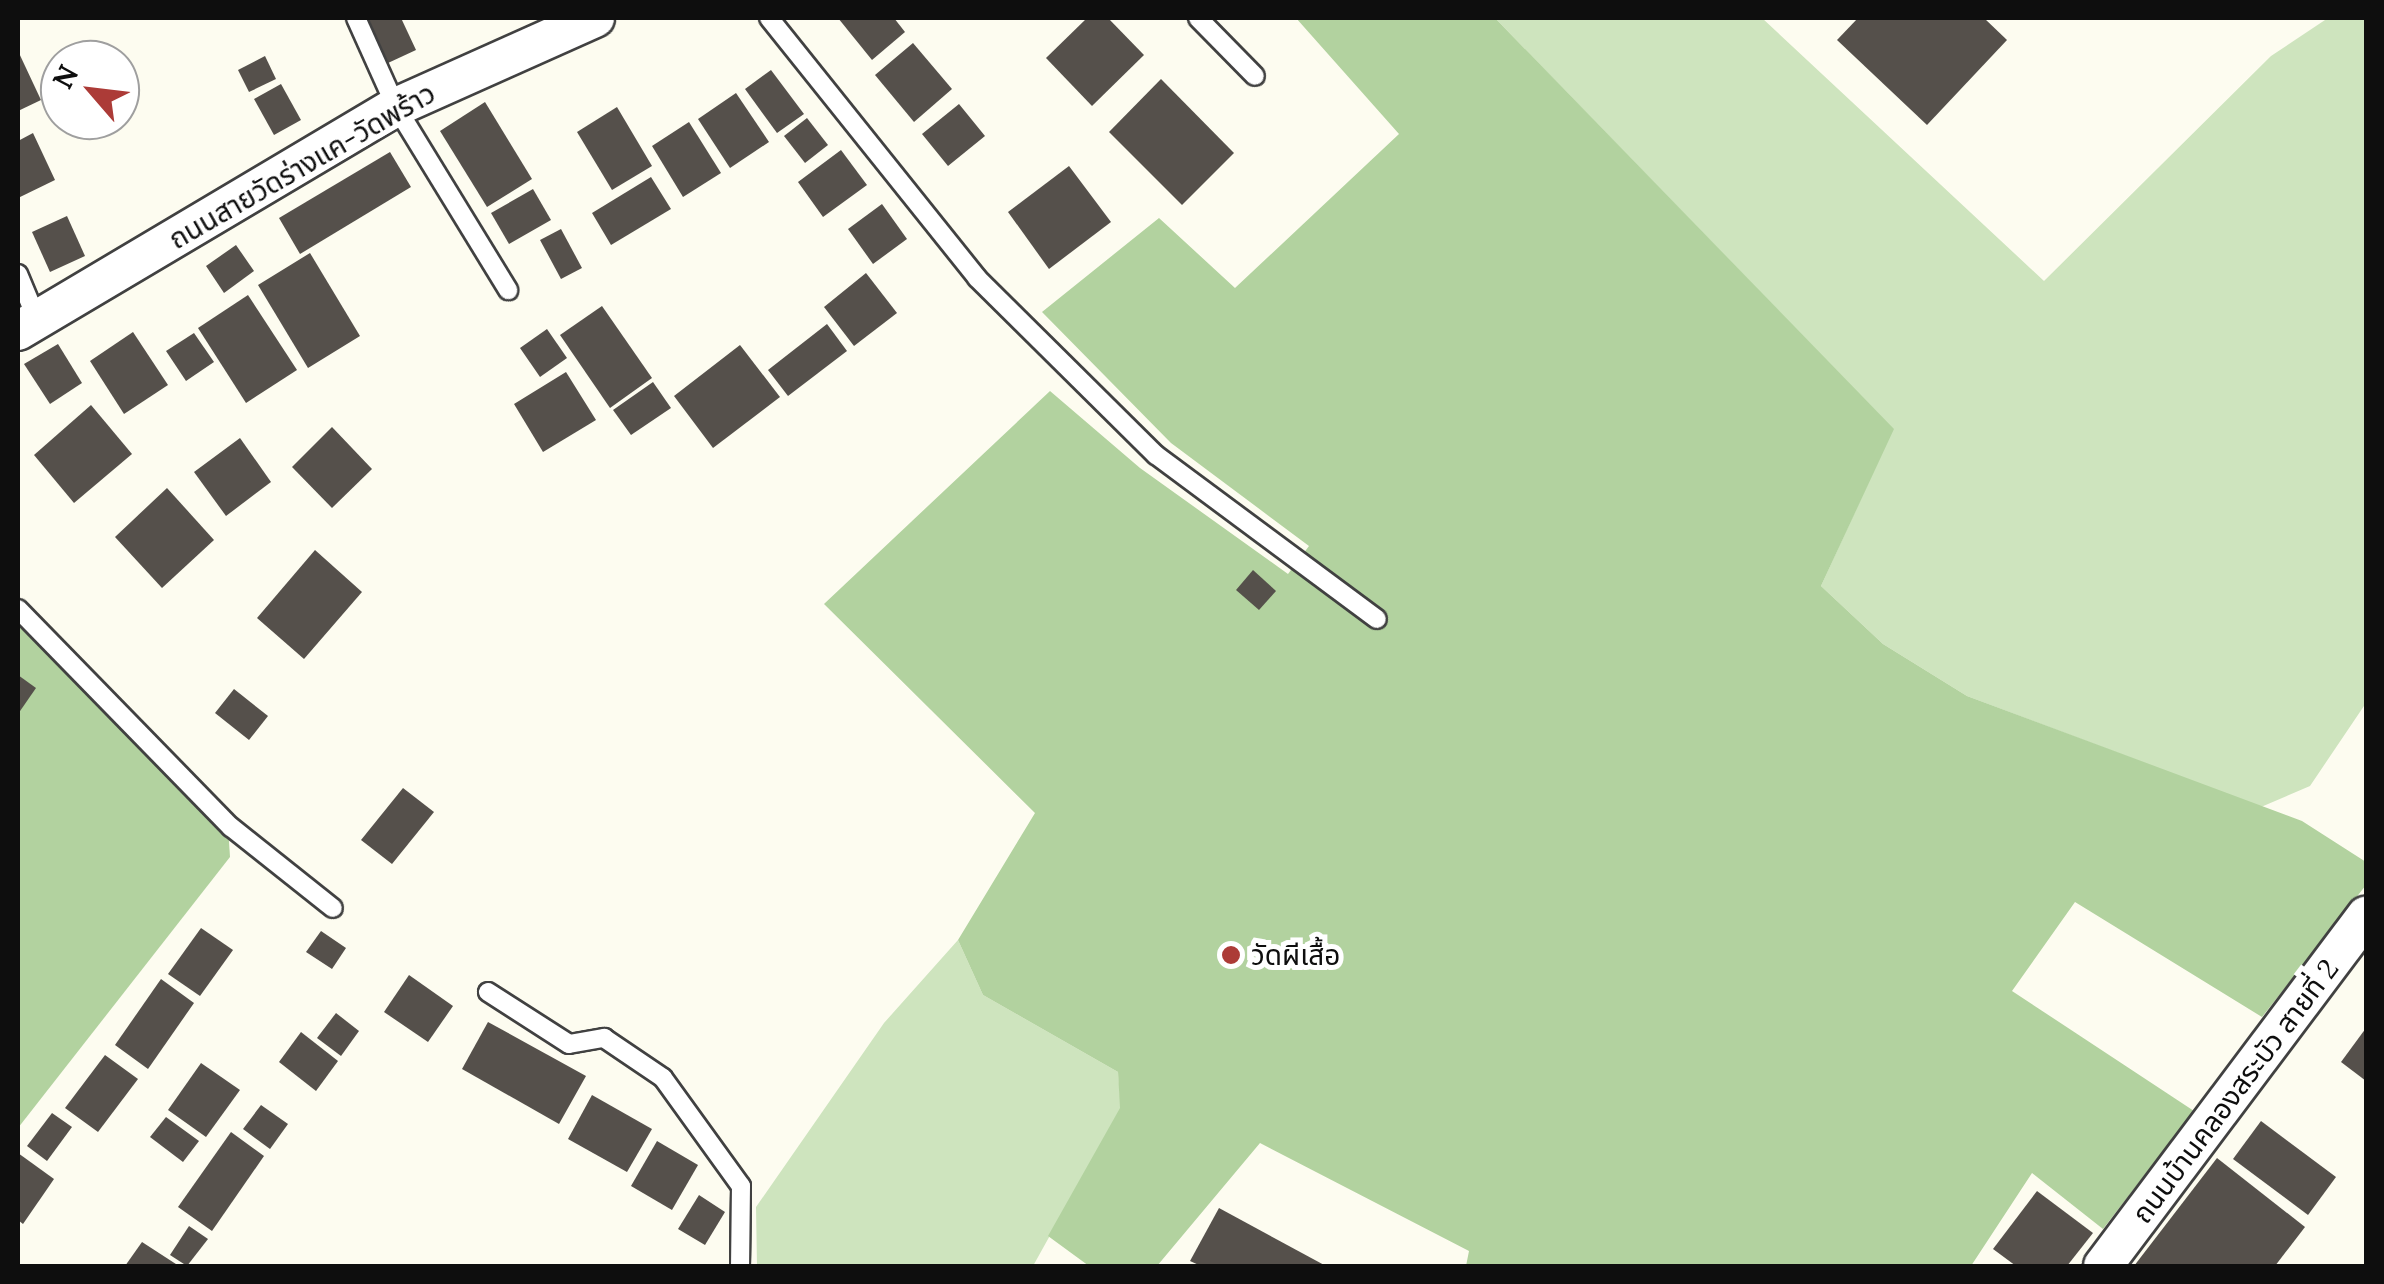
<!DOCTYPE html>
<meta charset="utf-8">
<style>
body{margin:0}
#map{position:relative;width:2384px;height:1284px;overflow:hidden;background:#fdfcf0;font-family:Lora,"Noto Sans Thai",serif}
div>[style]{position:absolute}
.green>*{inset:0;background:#cee4be}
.forest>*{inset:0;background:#b2d29f}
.building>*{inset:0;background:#55504b}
.roads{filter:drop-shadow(2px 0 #414141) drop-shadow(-2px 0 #414141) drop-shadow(0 2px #414141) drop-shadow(0 -2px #414141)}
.lane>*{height:18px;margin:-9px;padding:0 9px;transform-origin:9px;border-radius:9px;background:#fff}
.street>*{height:38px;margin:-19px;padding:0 19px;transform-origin:19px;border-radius:19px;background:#fff}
.dots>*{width:28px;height:28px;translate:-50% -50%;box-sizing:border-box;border:5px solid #fff;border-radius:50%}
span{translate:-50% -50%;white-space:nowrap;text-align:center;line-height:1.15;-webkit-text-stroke:10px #fff;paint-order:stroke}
.street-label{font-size:28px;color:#0e0e0e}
.poi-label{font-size:28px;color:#0e0e0e}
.left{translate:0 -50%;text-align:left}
.frame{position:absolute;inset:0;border:20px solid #0e0e0e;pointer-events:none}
.north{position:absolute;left:40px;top:40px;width:100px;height:100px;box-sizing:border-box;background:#fff;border:2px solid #9f9f9f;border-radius:50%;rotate:298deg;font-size:28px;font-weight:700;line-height:40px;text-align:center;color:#0e0e0e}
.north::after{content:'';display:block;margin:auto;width:35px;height:45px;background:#ac3b37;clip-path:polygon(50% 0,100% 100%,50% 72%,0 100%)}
</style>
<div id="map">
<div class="green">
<div style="clip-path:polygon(1495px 18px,1762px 18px,2044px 281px,2271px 56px,2328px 18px,2366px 18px,2366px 703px,2310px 786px,2261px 807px,1967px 696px,1883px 644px,1821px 586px,1893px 429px)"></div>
<div style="clip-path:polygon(958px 940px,983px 995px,1118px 1072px,1121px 1108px,1033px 1266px,757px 1266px,756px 1207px,884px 1023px)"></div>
</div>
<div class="forest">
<div style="clip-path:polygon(1296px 18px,1495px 18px,1894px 429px,1821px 586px,1883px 644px,1967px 696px,2302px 821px,2366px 862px,2366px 885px,2262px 1017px,2075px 902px,2012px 991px,2194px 1111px,2103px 1229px,2032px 1173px,1971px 1266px,1466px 1266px,1469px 1251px,1260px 1143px,1157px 1266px,1089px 1266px,1048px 1236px,1120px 1108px,1118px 1072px,983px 995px,958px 940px,1035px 813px,824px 604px,1050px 391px,1140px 468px,1288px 574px,1309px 546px,1171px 443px,1042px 312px,1159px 218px,1235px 288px,1399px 134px)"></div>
<div style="clip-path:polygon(18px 619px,228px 827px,230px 857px,18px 1128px)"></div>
</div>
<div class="building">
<div style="clip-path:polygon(368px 18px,401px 18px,416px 50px,388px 63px)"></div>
<div style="clip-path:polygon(838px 18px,894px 18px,905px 32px,872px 60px)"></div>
<div style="clip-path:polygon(1087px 18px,1108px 18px,1144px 55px,1092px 106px,1046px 58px)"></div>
<div style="clip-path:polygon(1858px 18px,1984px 18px,2007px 40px,1927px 125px,1837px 40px)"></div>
<div style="clip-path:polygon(913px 43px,952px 89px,914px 122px,875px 75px)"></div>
<div style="clip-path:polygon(18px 51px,41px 100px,18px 111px)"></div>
<div style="clip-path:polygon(265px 56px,276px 79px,249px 92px,238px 70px)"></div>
<div style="clip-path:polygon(771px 70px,804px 114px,777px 133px,745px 89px)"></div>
<div style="clip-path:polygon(1161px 79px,1234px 153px,1182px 205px,1109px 132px)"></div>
<div style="clip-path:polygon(281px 84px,301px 120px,274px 135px,254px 99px)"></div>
<div style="clip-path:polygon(736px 93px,769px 142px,730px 168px,698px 119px)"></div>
<div style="clip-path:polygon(485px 102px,532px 179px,487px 207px,440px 131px)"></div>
<div style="clip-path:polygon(959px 104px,985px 136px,948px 166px,922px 134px)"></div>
<div style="clip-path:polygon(617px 107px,652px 166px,612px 190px,577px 132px)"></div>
<div style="clip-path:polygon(807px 118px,828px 145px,805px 163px,784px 136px)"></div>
<div style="clip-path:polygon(689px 122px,721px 173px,683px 197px,652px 146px)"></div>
<div style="clip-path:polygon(33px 133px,55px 180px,18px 198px,18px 141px)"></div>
<div style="clip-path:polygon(841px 150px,867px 185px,823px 217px,798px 182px)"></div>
<div style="clip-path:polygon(390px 152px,411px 187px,300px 254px,279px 218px)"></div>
<div style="clip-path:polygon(1069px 166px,1111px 222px,1049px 269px,1008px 212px)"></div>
<div style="clip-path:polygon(651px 177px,671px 209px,611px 245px,592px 213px)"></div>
<div style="clip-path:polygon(533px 189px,551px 220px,509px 244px,491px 213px)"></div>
<div style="clip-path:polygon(882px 204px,907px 239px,873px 264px,848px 229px)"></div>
<div style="clip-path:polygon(67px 216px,85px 256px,50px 272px,32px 232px)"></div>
<div style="clip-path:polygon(561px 229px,582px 268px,561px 279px,540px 240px)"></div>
<div style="clip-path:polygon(236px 245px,254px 271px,224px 293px,206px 266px)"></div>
<div style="clip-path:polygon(310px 253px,360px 336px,308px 368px,258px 285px)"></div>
<div style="clip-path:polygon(866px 273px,897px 313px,854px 346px,824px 307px)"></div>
<div style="clip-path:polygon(248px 295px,297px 370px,246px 403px,198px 328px)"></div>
<div style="clip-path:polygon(602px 306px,652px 378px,610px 408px,560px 335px)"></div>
<div style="clip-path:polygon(827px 324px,847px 351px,788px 396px,768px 370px)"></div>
<div style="clip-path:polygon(547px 329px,567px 358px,540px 377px,520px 348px)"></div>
<div style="clip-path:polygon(133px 332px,168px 385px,124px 414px,90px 361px)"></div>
<div style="clip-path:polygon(194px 333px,214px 362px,186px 381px,166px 351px)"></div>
<div style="clip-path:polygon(58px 344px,82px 383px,50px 404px,24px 364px)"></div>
<div style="clip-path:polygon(740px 345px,780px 397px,713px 448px,674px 396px)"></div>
<div style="clip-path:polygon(566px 372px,596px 420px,543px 452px,514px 404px)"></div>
<div style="clip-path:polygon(653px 382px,671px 408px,631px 435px,613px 410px)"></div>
<div style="clip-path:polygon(91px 405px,132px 454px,74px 503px,34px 455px)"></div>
<div style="clip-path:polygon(332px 427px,372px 469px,332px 508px,292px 467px)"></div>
<div style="clip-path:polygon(240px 438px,271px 482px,226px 516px,194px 472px)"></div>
<div style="clip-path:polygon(167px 488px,214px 540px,162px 588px,115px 537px)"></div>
<div style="clip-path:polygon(315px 550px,362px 592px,304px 659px,257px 618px)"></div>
<div style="clip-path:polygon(1253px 570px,1276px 591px,1259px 610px,1236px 590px)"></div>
<div style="clip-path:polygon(18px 675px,36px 688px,18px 714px)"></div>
<div style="clip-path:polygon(234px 689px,268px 716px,249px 740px,215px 713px)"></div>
<div style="clip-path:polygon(403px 788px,434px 812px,392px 864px,361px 840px)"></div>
<div style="clip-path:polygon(201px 928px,233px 950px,200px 996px,168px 974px)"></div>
<div style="clip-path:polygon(321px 931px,346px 948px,332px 969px,306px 952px)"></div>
<div style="clip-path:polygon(409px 975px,453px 1006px,428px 1042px,384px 1012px)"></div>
<div style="clip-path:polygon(161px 979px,194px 1003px,148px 1069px,115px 1045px)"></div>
<div style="clip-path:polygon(336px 1013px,359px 1031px,341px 1056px,317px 1038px)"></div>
<div style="clip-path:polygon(488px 1022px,586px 1076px,559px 1124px,462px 1069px)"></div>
<div style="clip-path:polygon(2366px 1028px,2366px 1081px,2341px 1062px)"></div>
<div style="clip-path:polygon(301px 1032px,338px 1061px,316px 1091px,279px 1062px)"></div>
<div style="clip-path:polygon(105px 1055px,138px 1079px,98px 1132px,65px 1108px)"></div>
<div style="clip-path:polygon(201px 1063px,240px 1090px,206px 1137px,168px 1110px)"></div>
<div style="clip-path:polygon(592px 1095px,652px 1129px,627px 1172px,568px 1139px)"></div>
<div style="clip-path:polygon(261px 1105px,288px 1124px,270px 1149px,243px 1129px)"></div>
<div style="clip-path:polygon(52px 1113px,72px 1127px,47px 1161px,27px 1146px)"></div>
<div style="clip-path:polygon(166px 1117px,199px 1141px,183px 1162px,150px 1137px)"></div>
<div style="clip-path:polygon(2261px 1121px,2336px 1177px,2308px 1215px,2233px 1159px)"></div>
<div style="clip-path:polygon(231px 1132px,264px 1156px,212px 1231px,178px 1207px)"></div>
<div style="clip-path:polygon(657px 1141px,698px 1165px,672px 1210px,631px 1186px)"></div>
<div style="clip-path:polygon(18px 1153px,54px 1179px,23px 1224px,18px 1220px)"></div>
<div style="clip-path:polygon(2217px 1158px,2305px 1227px,2275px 1266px,2134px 1266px)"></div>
<div style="clip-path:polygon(2037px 1191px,2093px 1233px,2067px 1266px,2016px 1266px,1993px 1249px)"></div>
<div style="clip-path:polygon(699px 1195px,725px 1212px,705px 1245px,678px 1229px)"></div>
<div style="clip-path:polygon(1219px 1208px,1326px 1266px,1201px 1266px,1190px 1261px)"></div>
<div style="clip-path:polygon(189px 1226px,208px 1239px,187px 1266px,170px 1255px)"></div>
<div style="clip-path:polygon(142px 1242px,179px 1266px,125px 1266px)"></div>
</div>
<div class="roads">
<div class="lane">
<div style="left:356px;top:18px;width:98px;rotate:65.8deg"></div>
<div style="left:396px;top:107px;width:215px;rotate:58.5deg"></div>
<div style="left:769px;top:18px;width:333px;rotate:51.3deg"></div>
<div style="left:977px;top:278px;width:252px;rotate:44.7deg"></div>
<div style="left:1156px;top:455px;width:275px;rotate:36.6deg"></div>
<div style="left:1198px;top:18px;width:81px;rotate:45.5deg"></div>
<div style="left:18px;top:274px;width:52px;rotate:67.4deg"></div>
<div style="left:18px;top:609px;width:305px;rotate:45.7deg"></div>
<div style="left:231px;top:827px;width:130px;rotate:38.5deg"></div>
<div style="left:488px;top:992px;width:96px;rotate:32.7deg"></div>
<div style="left:569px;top:1044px;width:36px;rotate:-10deg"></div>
<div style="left:604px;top:1038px;width:71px;rotate:34.1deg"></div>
<div style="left:663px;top:1078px;width:133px;rotate:54.2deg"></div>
<div style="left:741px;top:1186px;width:80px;rotate:90.7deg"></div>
</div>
<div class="street">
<div style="left:18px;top:331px;width:439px;rotate:-30.7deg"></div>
<div style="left:396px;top:107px;width:218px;rotate:-24.1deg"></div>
<div style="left:2103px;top:1266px;width:438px;rotate:-53.1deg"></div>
</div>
</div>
<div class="dots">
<div style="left:1231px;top:955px;background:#ac3b37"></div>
</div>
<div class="street-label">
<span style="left:302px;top:166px;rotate:-30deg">ถนนสายวัดร่างแค-วัดพร้าว</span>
<span style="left:2235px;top:1091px;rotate:-53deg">ถนนบ้านคลองสระบัว สายที่ 2</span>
</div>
<div class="poi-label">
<span class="left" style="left:1251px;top:955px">วัดผีเสื้อ</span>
</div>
<div class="frame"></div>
<div class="north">N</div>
</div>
